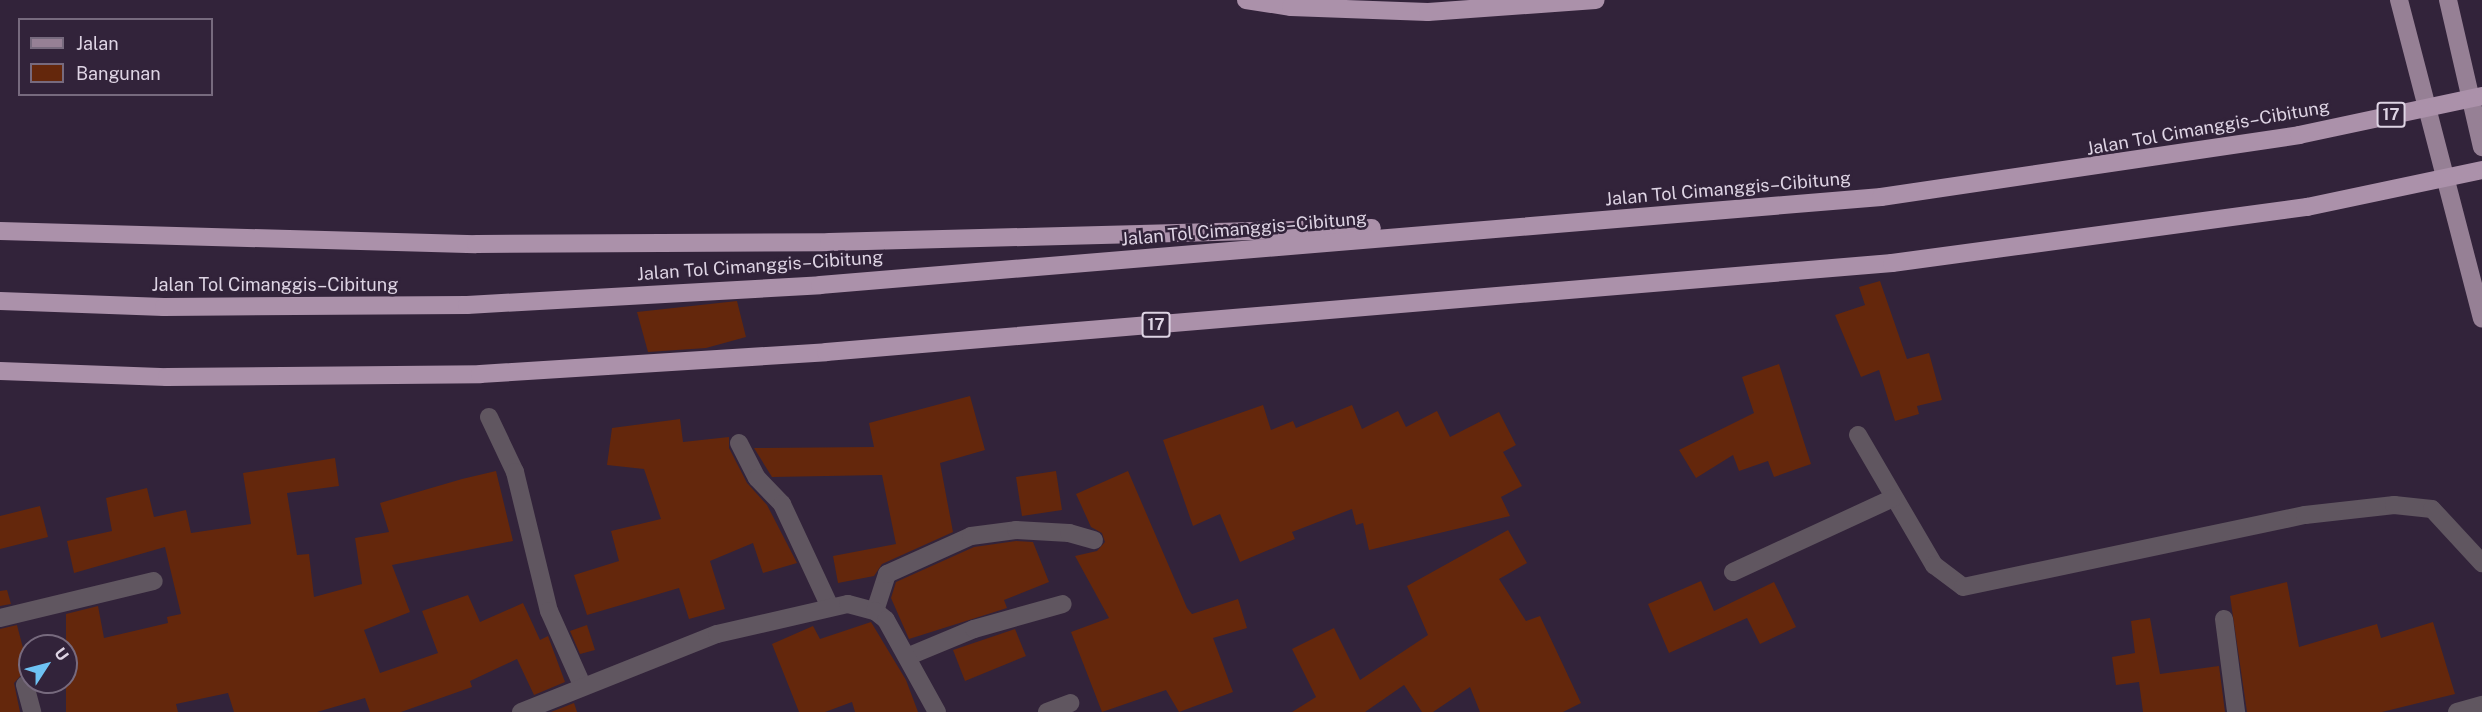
<!DOCTYPE html>
<meta charset="utf-8">
<style>
body{margin:0}
#map{position:relative;width:2482px;height:712px;overflow:hidden;background:#32233a;font-family:"Public Sans",sans-serif}
div>[style]{position:absolute}
.building>*{inset:0;background:#64270c}
.minor>*{height:18px;margin:-9px;padding:0 9px;transform-origin:9px;border-radius:9px;background:#605660}
.major>*{height:18px;margin:-9px;padding:0 9px;transform-origin:9px;border-radius:9px;background:#968095}
.highway>*{height:18px;margin:-9px;padding:0 9px;transform-origin:9px;border-radius:9px;background:#ab91aa}
.highway-bridge>*{height:18px;margin:-9px;padding:0 9px;transform-origin:9px;border-radius:9px;background:#ab91aa}
span{translate:-50% -50%;white-space:nowrap;text-align:center;line-height:1.15;-webkit-text-stroke:5px #32233a;paint-order:stroke}
.shield-label span{padding:2px 4px;background:#32233a;border:2px solid;border-radius:4px;-webkit-text-stroke-width:0}
.shield-label{font-size:16px;color:#ded4e4;font-weight:700}
.street-label{font-size:18px;color:#ded4e4}
.legend{position:absolute;left:18px;top:18px;width:195px;height:78px;box-sizing:border-box;background:#32233a;border:2px solid #776a7e;margin:0;padding:8px 10px;list-style:none;font-size:18px;color:#ded4e4}
.legend li{display:flex;align-items:center;gap:12px;height:30px}
.legend b{width:30px;border:2px solid #776a7e}
.north{position:absolute;left:18px;top:634px;width:60px;height:60px;box-sizing:border-box;background:#32233a;border:2px solid #776a7e;border-radius:50%;rotate:54deg;font-size:16px;font-weight:700;line-height:24px;text-align:center;color:#ded4e4}
.north::after{content:'';display:block;margin:auto;width:21px;height:27px;background:#6ec2f3;clip-path:polygon(50% 0,100% 100%,50% 72%,0 100%)}
</style>
<div id="map">
<div class="building">
<div style="clip-path:polygon(1880px 281px,1907px 359px,1929px 353px,1942px 400px,1917px 406px,1919px 414px,1895px 421px,1879px 370px,1861px 377px,1835px 315px,1865px 305px,1859px 287px)"></div>
<div style="clip-path:polygon(737px 301px,746px 337px,706px 348px,648px 352px,637px 312px)"></div>
<div style="clip-path:polygon(1779px 364px,1811px 464px,1774px 477px,1768px 461px,1739px 471px,1733px 455px,1696px 478px,1679px 450px,1754px 413px,1742px 377px)"></div>
<div style="clip-path:polygon(970px 396px,985px 450px,940px 463px,953px 532px,882px 564px,874px 576px,838px 583px,833px 556px,896px 544px,882px 475px,772px 477px,754px 448px,874px 447px,869px 423px)"></div>
<div style="clip-path:polygon(1263px 405px,1271px 430px,1293px 421px,1296px 428px,1352px 405px,1362px 429px,1398px 411px,1406px 427px,1437px 411px,1450px 437px,1499px 412px,1516px 445px,1503px 452px,1522px 486px,1501px 497px,1510px 516px,1369px 550px,1363px 523px,1356px 525px,1352px 509px,1292px 532px,1295px 539px,1240px 562px,1220px 514px,1193px 526px,1163px 440px)"></div>
<div style="clip-path:polygon(680px 419px,683px 442px,729px 437px,729px 448px,747px 483px,767px 505px,797px 563px,763px 573px,753px 543px,710px 561px,725px 609px,689px 619px,679px 588px,587px 615px,574px 575px,619px 561px,611px 531px,661px 519px,644px 469px,607px 465px,612px 428px)"></div>
<div style="clip-path:polygon(335px 458px,339px 486px,287px 493px,297px 555px,309px 554px,314px 597px,362px 584px,355px 538px,389px 532px,380px 503px,462px 479px,496px 471px,513px 541px,392px 565px,410px 612px,364px 630px,380px 673px,438px 653px,422px 611px,468px 595px,480px 622px,523px 603px,540px 640px,548px 636px,565px 682px,534px 695px,517px 659px,470px 681px,472px 687px,401px 712px,370px 712px,365px 698px,317px 712px,234px 712px,228px 693px,176px 704px,178px 712px,66px 712px,66px 614px,98px 606px,104px 638px,168px 623px,167px 617px,181px 614px,165px 547px,74px 573px,67px 541px,112px 531px,106px 498px,147px 488px,154px 517px,186px 510px,191px 533px,251px 524px,243px 473px)"></div>
<div style="clip-path:polygon(1056px 471px,1062px 510px,1022px 516px,1016px 477px)"></div>
<div style="clip-path:polygon(1128px 471px,1187px 608px,1192px 614px,1238px 599px,1247px 628px,1213px 638px,1233px 692px,1179px 712px,1166px 690px,1102px 712px,1071px 632px,1109px 618px,1075px 556px,1097px 551px,1105px 542px,1102px 533px,1091px 527px,1076px 494px)"></div>
<div style="clip-path:polygon(40px 506px,48px 537px,0 549px,0 516px)"></div>
<div style="clip-path:polygon(1508px 530px,1527px 563px,1499px 579px,1526px 621px,1540px 616px,1581px 703px,1563px 712px,1480px 712px,1470px 687px,1433px 712px,1422px 712px,1404px 685px,1365px 712px,1292px 712px,1316px 697px,1292px 649px,1334px 628px,1360px 680px,1428px 635px,1407px 586px)"></div>
<div style="clip-path:polygon(1016px 541px,1033px 542px,1049px 582px,1004px 600px,1007px 608px,909px 639px,891px 598px,896px 582px,974px 547px)"></div>
<div style="clip-path:polygon(1701px 581px,1714px 611px,1774px 582px,1796px 627px,1760px 644px,1747px 618px,1669px 653px,1648px 604px)"></div>
<div style="clip-path:polygon(2287px 582px,2299px 647px,2377px 624px,2381px 638px,2433px 622px,2455px 694px,2382px 712px,2247px 712px,2230px 596px)"></div>
<div style="clip-path:polygon(7px 590px,11px 604px,0 606px,0 591px)"></div>
<div style="clip-path:polygon(2150px 618px,2160px 674px,2219px 666px,2225px 712px,2143px 712px,2139px 682px,2116px 685px,2112px 657px,2135px 653px,2131px 621px)"></div>
<div style="clip-path:polygon(871px 622px,906px 680px,918px 712px,855px 712px,852px 702px,825px 712px,799px 712px,772px 644px,813px 626px,820px 639px)"></div>
<div style="clip-path:polygon(17px 625px,30px 675px,22px 674px,14px 683px,20px 712px,0 712px,0 629px)"></div>
<div style="clip-path:polygon(587px 625px,595px 650px,580px 654px,570px 631px)"></div>
<div style="clip-path:polygon(1015px 629px,1026px 656px,965px 681px,953px 650px)"></div>
<div style="clip-path:polygon(574px 703px,577px 712px,551px 712px)"></div>
</div>
<div class="minor">
<div style="left:489px;top:417px;width:61px;rotate:64.7deg"></div>
<div style="left:515px;top:472px;width:143px;rotate:76.3deg"></div>
<div style="left:549px;top:611px;width:83px;rotate:65.9deg"></div>
<div style="left:1858px;top:435px;width:151px;rotate:59.7deg"></div>
<div style="left:1934px;top:565px;width:36px;rotate:37deg"></div>
<div style="left:1963px;top:587px;width:349px;rotate:-11.9deg"></div>
<div style="left:2305px;top:515px;width:90px;rotate:-6.4deg"></div>
<div style="left:2394px;top:505px;width:38px;rotate:6deg"></div>
<div style="left:2432px;top:509px;width:74px;rotate:47.2deg"></div>
<div style="left:739px;top:443px;width:39px;rotate:63deg"></div>
<div style="left:757px;top:478px;width:36px;rotate:46deg"></div>
<div style="left:782px;top:504px;width:111px;rotate:65deg"></div>
<div style="left:1733px;top:572px;width:176px;rotate:-24.8deg"></div>
<div style="left:875px;top:611px;width:39px;rotate:-72deg"></div>
<div style="left:887px;top:574px;width:92px;rotate:-24.3deg"></div>
<div style="left:971px;top:536px;width:45px;rotate:-7.6deg"></div>
<div style="left:1016px;top:530px;width:53px;rotate:3.2deg"></div>
<div style="left:1069px;top:533px;width:26px;rotate:16deg"></div>
<div style="left:0;top:618px;width:158px;rotate:-13.5deg"></div>
<div style="left:2224px;top:619px;width:94px;rotate:82.6deg"></div>
<div style="left:909px;top:656px;width:70px;rotate:-22.6deg"></div>
<div style="left:974px;top:629px;width:92px;rotate:-15.7deg"></div>
<div style="left:25px;top:685px;width:28px;rotate:75deg"></div>
<div style="left:521px;top:712px;width:211px;rotate:-21.7deg"></div>
<div style="left:717px;top:634px;width:134px;rotate:-12.9deg"></div>
<div style="left:848px;top:604px;width:28px;rotate:15deg"></div>
<div style="left:875px;top:611px;width:14px;rotate:39deg"></div>
<div style="left:886px;top:620px;width:105px;rotate:61deg"></div>
<div style="left:1047px;top:712px;width:25px;rotate:-21deg"></div>
<div style="left:2457px;top:712px;width:26px;rotate:-16deg"></div>
</div>
<div class="major">
<div style="left:2399px;top:0;width:329px;rotate:75.4deg"></div>
<div style="left:2448px;top:0;width:151px;rotate:77deg"></div>
</div>
<div class="highway">
<div style="left:1246px;top:0;width:46px;rotate:8.8deg"></div>
<div style="left:1291px;top:7px;width:137px;rotate:2.1deg"></div>
<div style="left:1428px;top:12px;width:168px;rotate:-4.1deg"></div>
<div style="left:0;top:231px;width:476px;rotate:1.6deg"></div>
<div style="left:476px;top:244px;width:353px;rotate:-0.3deg"></div>
<div style="left:829px;top:242px;width:543px;rotate:-1.48deg"></div>
<div style="left:0;top:301px;width:164px;rotate:2.1deg"></div>
<div style="left:164px;top:307px;width:303px;rotate:-0.4deg"></div>
<div style="left:467px;top:305px;width:354px;rotate:-3.2deg"></div>
<div style="left:820px;top:285px;width:1065px;rotate:-4.74deg"></div>
<div style="left:1881px;top:197px;width:423px;rotate:-8.4deg"></div>
<div style="left:0;top:371px;width:167px;rotate:2.1deg"></div>
<div style="left:167px;top:377px;width:313px;rotate:-0.5deg"></div>
<div style="left:480px;top:374px;width:347px;rotate:-3.6deg"></div>
<div style="left:826px;top:352px;width:1070px;rotate:-4.77deg"></div>
<div style="left:1892px;top:263px;width:419px;rotate:-7.7deg"></div>
</div>
<div class="highway-bridge">
<div style="left:2299px;top:135px;width:187px;rotate:-12deg"></div>
<div style="left:2307px;top:207px;width:179px;rotate:-11.9deg"></div>
</div>
<div class="shield-label">
<span style="left:2391px;top:115px">17</span>
<span style="left:1156px;top:325px">17</span>
</div>
<div class="street-label">
<span style="left:2208px;top:128px;rotate:-10deg">Jalan Tol Cimanggis–Cibitung</span>
<span style="left:1728px;top:189px;rotate:-5deg">Jalan Tol Cimanggis–Cibitung</span>
<span style="left:1244px;top:229px;rotate:-5deg">Jalan Tol Cimanggis–Cibitung</span>
<span style="left:760px;top:266px;rotate:-4deg">Jalan Tol Cimanggis–Cibitung</span>
<span style="left:275px;top:285px">Jalan Tol Cimanggis–Cibitung</span>
</div>
<ul class="legend">
<li><b style="height:8px;background:#968095"></b>Jalan</li>
<li><b style="height:16px;background:#64270c"></b>Bangunan</li>
</ul>
<div class="north">U</div>
</div>
